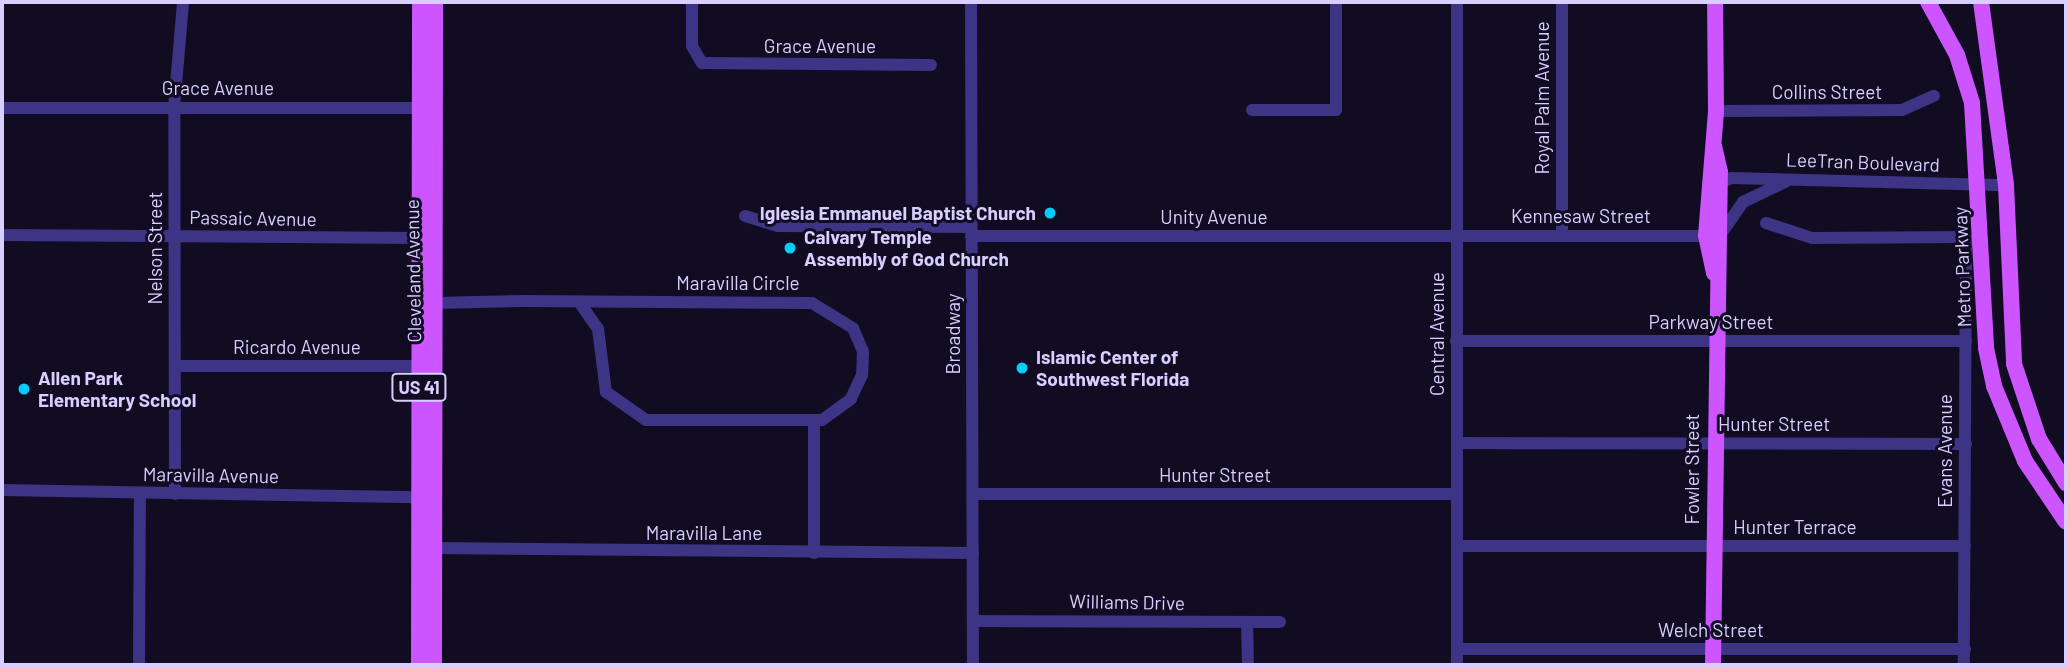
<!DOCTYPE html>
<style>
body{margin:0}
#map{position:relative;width:2068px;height:667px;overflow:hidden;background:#120c23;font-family:Barlow,sans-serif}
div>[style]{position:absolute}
.minor>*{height:12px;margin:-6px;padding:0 6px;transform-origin:6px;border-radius:6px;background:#3e3485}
.major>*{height:16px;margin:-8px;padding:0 8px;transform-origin:8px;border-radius:8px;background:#cd55ff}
.dots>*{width:19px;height:19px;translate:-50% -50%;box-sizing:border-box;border:4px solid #120c23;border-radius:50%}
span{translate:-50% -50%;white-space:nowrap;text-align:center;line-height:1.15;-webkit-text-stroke:6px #120c23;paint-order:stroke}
.shield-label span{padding:2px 5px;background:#120c23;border:2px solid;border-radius:5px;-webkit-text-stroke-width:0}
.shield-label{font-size:18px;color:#d8ceff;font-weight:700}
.street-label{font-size:19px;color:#d8ceff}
.poi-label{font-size:19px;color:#d8ceff;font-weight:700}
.right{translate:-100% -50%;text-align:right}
.left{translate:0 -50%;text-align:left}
.frame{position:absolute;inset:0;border:4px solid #d8ceff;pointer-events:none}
</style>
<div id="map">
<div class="minor">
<div style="left:692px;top:2px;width:44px;rotate:90deg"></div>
<div style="left:692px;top:46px;width:20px;rotate:60deg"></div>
<div style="left:702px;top:63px;width:229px;rotate:0.5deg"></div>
<div style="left:971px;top:2px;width:663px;rotate:89.83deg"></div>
<div style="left:2px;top:108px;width:426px"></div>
<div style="left:1252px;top:110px;width:84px"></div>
<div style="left:1336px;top:110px;width:108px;rotate:-90deg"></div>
<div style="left:1716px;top:111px;width:186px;rotate:-0.3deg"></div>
<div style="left:1902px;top:110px;width:35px;rotate:-24deg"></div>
<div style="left:1720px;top:183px;width:12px;rotate:-24deg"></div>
<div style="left:1731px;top:178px;width:275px;rotate:1.5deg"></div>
<div style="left:745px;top:216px;width:34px;rotate:17deg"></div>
<div style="left:778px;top:226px;width:193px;rotate:0.3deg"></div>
<div style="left:1766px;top:223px;width:48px;rotate:18.1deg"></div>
<div style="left:1812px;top:238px;width:154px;rotate:-0.4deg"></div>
<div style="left:1966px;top:237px;width:428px;rotate:90.3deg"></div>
<div style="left:2px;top:235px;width:417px;rotate:0.4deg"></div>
<div style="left:971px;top:236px;width:735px"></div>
<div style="left:1562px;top:236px;width:234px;rotate:-90deg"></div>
<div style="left:1719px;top:237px;width:42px;rotate:-55.6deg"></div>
<div style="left:1743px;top:202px;width:47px;rotate:-25.5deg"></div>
<div style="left:435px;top:303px;width:90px;rotate:-1.3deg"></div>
<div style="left:525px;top:301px;width:287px;rotate:0.4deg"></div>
<div style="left:812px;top:303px;width:48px;rotate:31.4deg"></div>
<div style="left:853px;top:328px;width:25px;rotate:67deg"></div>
<div style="left:863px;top:351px;width:24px;rotate:92deg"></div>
<div style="left:862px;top:375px;width:26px;rotate:115deg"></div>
<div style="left:851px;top:399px;width:36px;rotate:144deg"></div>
<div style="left:822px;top:420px;width:176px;rotate:180deg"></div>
<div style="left:646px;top:420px;width:49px;rotate:-145deg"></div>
<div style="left:606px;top:392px;width:64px;rotate:-97.2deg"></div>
<div style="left:598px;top:329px;width:33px;rotate:-125deg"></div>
<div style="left:1456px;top:341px;width:510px"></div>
<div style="left:175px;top:366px;width:244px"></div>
<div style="left:814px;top:421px;width:132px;rotate:90deg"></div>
<div style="left:1457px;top:443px;width:509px;rotate:0.11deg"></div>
<div style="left:2px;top:490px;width:417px;rotate:1deg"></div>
<div style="left:175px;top:494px;width:386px;rotate:-90.1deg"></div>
<div style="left:174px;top:108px;width:106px;rotate:-85.1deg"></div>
<div style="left:973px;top:494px;width:484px"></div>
<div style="left:1457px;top:546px;width:508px"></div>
<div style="left:434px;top:548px;width:539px;rotate:0.53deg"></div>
<div style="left:974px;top:621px;width:306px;rotate:0.2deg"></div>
<div style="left:1247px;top:622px;width:43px;rotate:88.7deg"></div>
<div style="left:1457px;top:649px;width:508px"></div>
<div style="left:139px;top:665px;width:172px;rotate:-89.7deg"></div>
<div style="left:1457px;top:665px;width:663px;rotate:-90deg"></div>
</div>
<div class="major">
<div style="left:1928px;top:2px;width:60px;rotate:61.3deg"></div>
<div style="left:1957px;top:55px;width:50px;rotate:72.6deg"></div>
<div style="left:1972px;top:103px;width:245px;rotate:86.7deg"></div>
<div style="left:1986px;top:348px;width:39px;rotate:78deg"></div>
<div style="left:1994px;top:386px;width:81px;rotate:67.5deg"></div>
<div style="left:2025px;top:461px;width:73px;rotate:56.1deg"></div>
<div style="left:1981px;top:2px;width:185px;rotate:82.2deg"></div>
<div style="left:2006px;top:185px;width:179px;rotate:87.4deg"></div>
<div style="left:2014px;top:364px;width:79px;rotate:71.6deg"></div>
<div style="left:2039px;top:439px;width:52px;rotate:58.5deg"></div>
<div style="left:1714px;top:273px;width:38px;rotate:-102deg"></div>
<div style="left:1706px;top:236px;width:125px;rotate:-85.4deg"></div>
<div style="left:1716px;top:111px;width:109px;rotate:-90.5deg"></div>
<div style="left:419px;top:665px;width:663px;rotate:-89.91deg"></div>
<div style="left:434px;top:665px;width:663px;rotate:-89.91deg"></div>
<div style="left:1713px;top:665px;width:493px;rotate:-89.2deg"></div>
<div style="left:1720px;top:172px;width:26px;rotate:-103deg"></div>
</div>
<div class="dots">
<div style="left:1050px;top:213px;background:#00cdf9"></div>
<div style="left:790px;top:248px;background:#00cdf9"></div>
<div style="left:1022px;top:368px;background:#00cdf9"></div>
<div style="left:24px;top:389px;background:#00cdf9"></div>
</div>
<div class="shield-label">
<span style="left:419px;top:387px">US 41</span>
</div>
<div class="street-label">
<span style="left:820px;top:46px">Grace Avenue</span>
<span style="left:218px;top:88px">Grace Avenue</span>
<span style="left:1827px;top:92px">Collins Street</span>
<span style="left:1542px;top:98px;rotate:-90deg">Royal Palm Avenue</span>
<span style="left:1863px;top:162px;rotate:2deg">LeeTran Boulevard</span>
<span style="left:1581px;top:216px">Kennesaw Street</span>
<span style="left:1214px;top:217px">Unity Avenue</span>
<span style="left:253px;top:218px;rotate:1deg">Passaic Avenue</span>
<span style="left:155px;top:248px;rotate:-90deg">Nelson Street</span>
<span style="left:1962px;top:267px;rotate:-92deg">Metro Parkway</span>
<span style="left:413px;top:271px;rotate:-91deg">Cleveland Avenue</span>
<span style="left:738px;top:283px">Maravilla Circle</span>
<span style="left:1711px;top:322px">Parkway Street</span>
<span style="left:953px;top:334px;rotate:-90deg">Broadway</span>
<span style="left:1437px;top:334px;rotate:-90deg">Central Avenue</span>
<span style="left:297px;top:347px">Ricardo Avenue</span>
<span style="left:1774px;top:424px">Hunter Street</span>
<span style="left:1945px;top:451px;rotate:-90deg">Evans Avenue</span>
<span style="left:1692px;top:469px;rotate:-90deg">Fowler Street</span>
<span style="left:211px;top:475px;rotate:1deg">Maravilla Avenue</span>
<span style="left:1215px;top:475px">Hunter Street</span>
<span style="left:1795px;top:527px">Hunter Terrace</span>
<span style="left:704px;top:533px">Maravilla Lane</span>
<span style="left:1127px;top:602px;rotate:1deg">Williams Drive</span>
<span style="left:1711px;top:630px">Welch Street</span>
</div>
<div class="poi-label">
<span class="right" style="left:1036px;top:213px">Iglesia Emmanuel Baptist Church</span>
<span class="left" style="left:804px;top:248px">Calvary Temple<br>Assembly of God Church</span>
<span class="left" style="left:1036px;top:368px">Islamic Center of<br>Southwest Florida</span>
<span class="left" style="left:38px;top:389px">Allen Park<br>Elementary School</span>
</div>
<div class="frame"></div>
</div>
